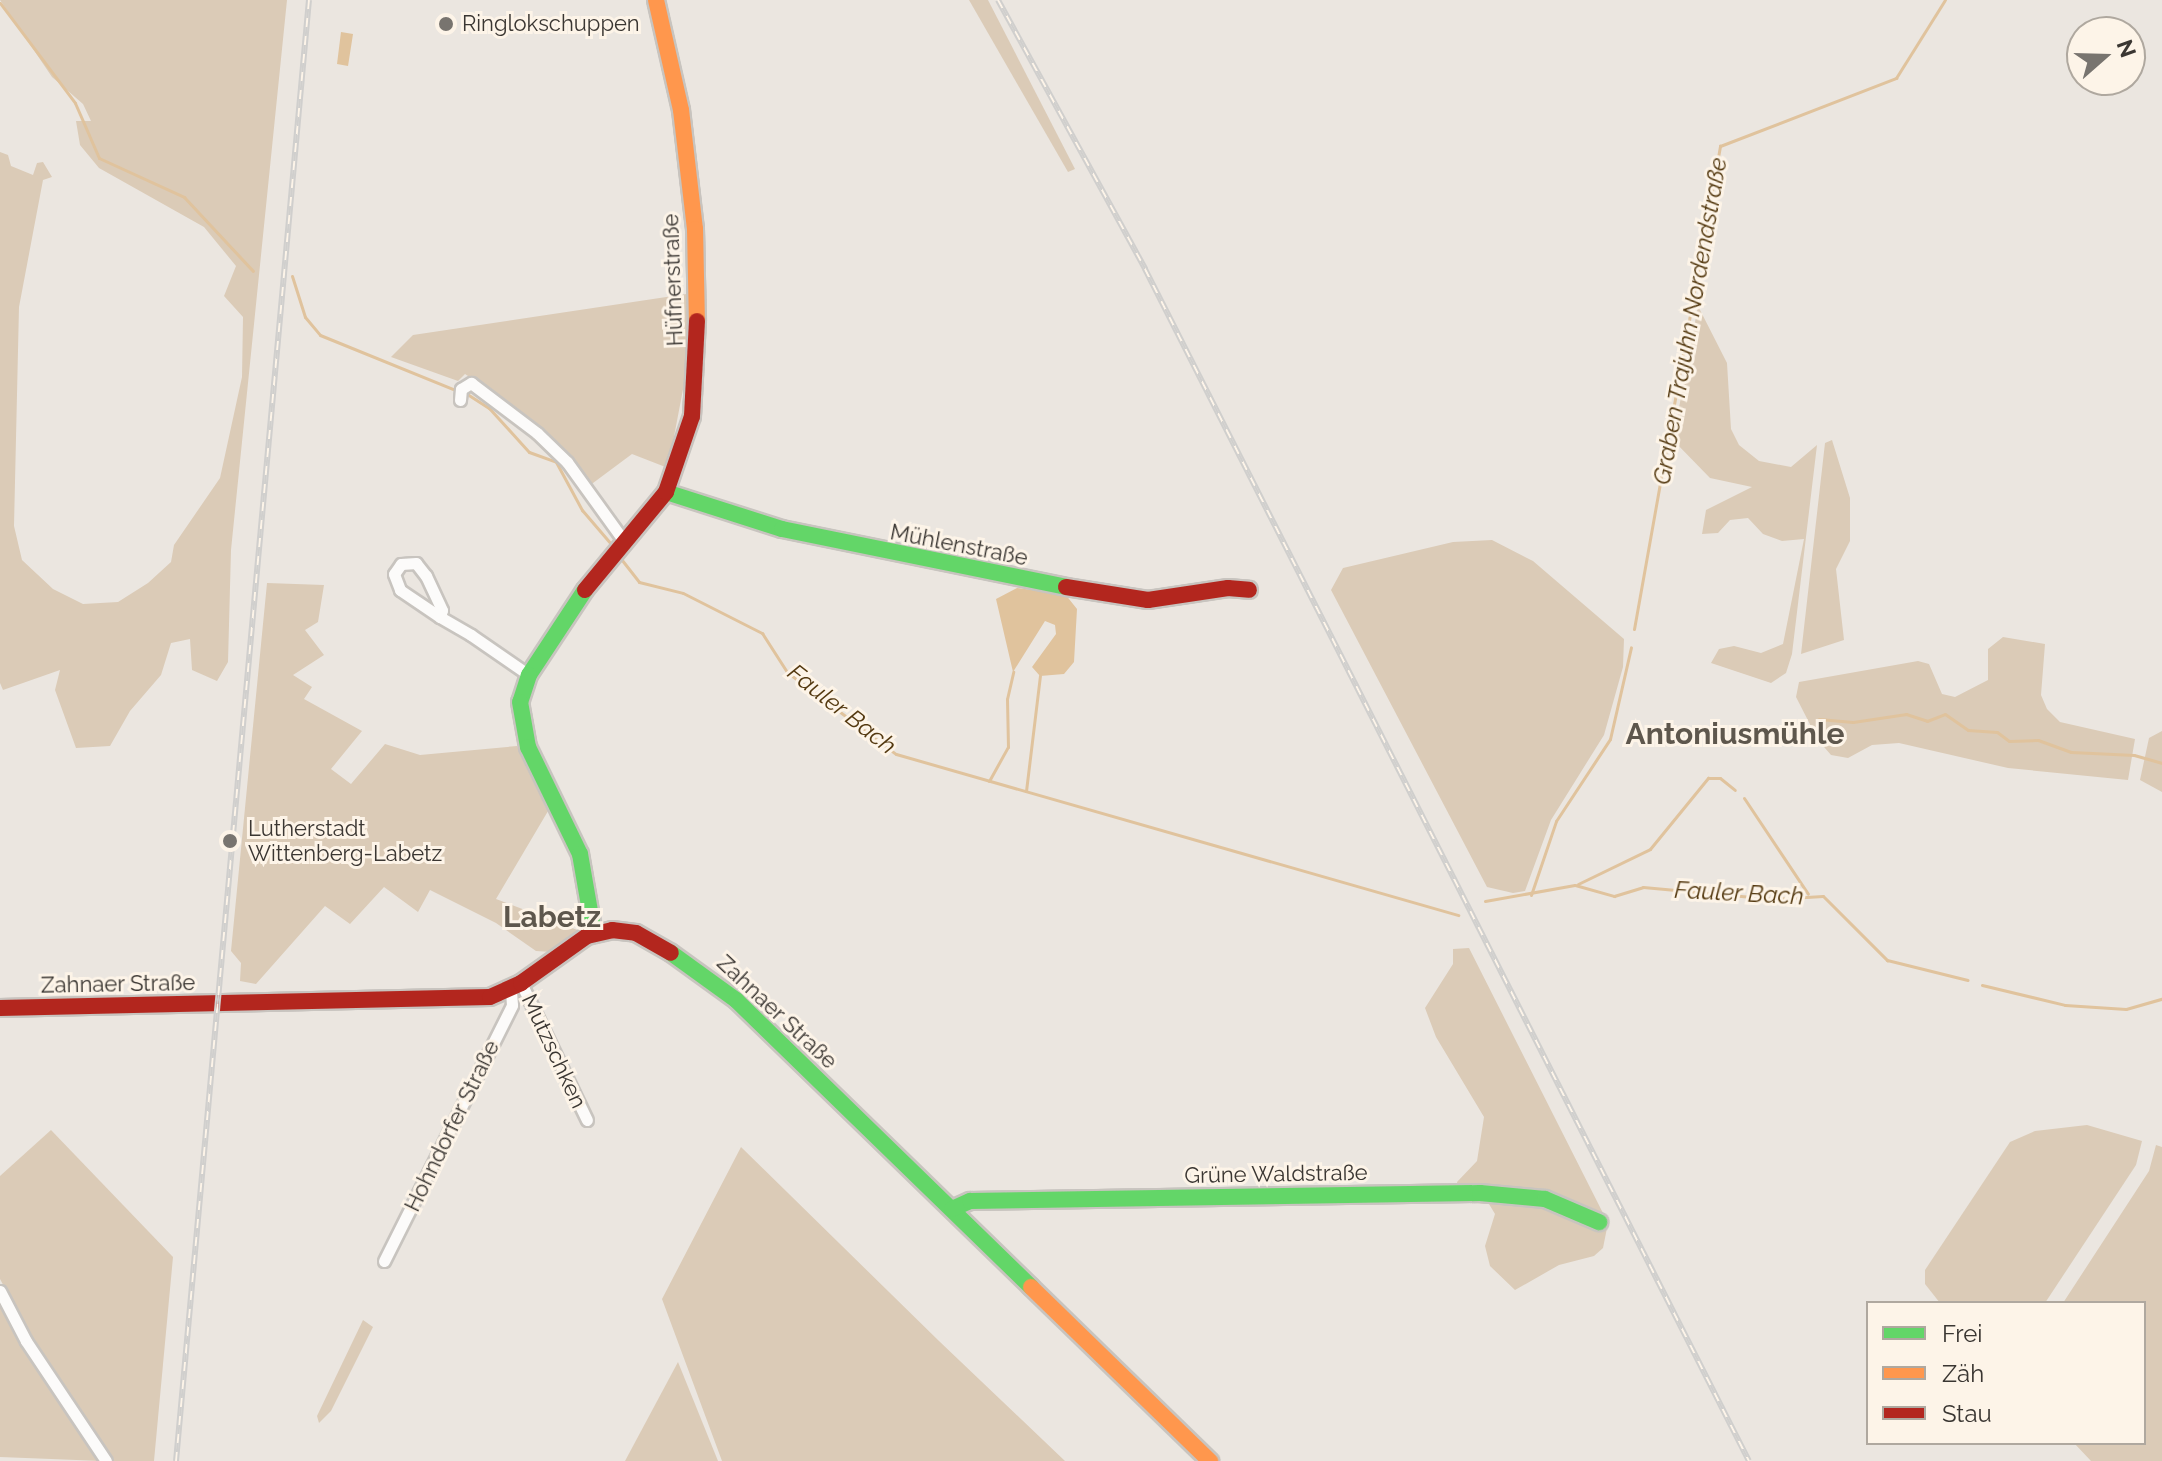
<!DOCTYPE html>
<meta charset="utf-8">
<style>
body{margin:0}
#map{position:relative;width:2162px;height:1461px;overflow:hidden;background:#ebe6e0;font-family:Raleway,sans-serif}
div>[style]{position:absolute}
.green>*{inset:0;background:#dbcbb7}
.water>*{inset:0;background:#e0c39d}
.stream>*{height:3px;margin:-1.5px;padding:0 1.5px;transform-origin:1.5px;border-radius:1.5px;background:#e0c39d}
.roads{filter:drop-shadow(2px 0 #c8c4bf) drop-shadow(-2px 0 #c8c4bf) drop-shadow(0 2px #c8c4bf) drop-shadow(0 -2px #c8c4bf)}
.street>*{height:11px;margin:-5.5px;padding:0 5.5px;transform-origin:5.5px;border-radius:5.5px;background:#fcfbfa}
.fast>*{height:16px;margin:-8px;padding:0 8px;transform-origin:8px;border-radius:8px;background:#63d668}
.slow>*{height:16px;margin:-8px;padding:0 8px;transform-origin:8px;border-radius:8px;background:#ff974d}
.jam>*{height:16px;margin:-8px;padding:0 8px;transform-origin:8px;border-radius:8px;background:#b3261e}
.rail>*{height:6px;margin-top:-3px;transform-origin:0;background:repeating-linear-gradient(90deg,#fdf4e8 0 9px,#d0cfcd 0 18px);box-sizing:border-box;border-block:2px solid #d0cfcd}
.dots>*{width:22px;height:22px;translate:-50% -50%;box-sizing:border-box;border:4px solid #fdf4e8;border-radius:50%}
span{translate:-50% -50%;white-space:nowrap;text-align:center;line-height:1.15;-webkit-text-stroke:6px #fdf4e8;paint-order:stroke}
.poi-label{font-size:22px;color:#3a3632}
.left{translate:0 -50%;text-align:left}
.street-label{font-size:22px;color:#3a3632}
.water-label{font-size:24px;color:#543910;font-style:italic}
.district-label{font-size:30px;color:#5e574d;font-weight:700}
.legend{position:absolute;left:1866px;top:1301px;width:280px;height:144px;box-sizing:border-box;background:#fdf4e8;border:2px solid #afa89f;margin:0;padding:10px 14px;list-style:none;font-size:24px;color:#3a3632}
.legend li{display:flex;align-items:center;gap:16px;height:40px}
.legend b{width:40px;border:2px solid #afa89f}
.north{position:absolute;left:2066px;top:16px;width:80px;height:80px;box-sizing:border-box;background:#fdf4e8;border:2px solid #afa89f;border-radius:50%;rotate:70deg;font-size:22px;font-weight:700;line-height:32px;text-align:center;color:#3a3632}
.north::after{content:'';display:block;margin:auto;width:28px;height:36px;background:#78746f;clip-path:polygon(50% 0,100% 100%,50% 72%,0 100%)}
</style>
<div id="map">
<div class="green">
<div style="clip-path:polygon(0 0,287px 0,231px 550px,228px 662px,217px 681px,192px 670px,190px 639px,171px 643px,161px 675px,130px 711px,110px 746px,76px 748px,55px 690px,60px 670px,3px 690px,0 683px,0 152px,8px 155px,11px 166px,33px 175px,37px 163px,43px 162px,52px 177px,43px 180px,19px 307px,14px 526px,22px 560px,53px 589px,83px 604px,118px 602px,148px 583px,171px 562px,174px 545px,220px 478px,242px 377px,243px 317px,224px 296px,236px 266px,204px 227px,99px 168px,80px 145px,76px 121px,91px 121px,83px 104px,52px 77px)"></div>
<div style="clip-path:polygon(969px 0,988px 0,1075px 169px,1068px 172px)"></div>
<div style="clip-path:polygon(693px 293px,693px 337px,668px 468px,632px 454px,589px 486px,494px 393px,465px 374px,458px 381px,391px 357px,413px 335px)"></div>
<div style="clip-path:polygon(1698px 306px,1727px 363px,1731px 429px,1739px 445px,1759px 461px,1791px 467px,1817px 445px,1792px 654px,1786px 673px,1771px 683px,1711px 663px,1719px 649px,1734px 646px,1761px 653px,1783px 644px,1804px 539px,1782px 541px,1763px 534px,1748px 518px,1730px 520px,1718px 533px,1702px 534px,1706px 510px,1752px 487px,1710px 478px,1673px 440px)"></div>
<div style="clip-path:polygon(1832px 440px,1850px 498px,1850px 541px,1836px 569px,1844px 640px,1801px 654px,1825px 443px)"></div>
<div style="clip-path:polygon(1492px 540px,1533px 561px,1624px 639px,1623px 667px,1604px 735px,1551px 820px,1525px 891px,1513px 893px,1487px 887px,1331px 590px,1343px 568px,1453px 542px)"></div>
<div style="clip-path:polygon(267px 583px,324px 585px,318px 622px,305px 630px,324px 655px,293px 675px,312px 687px,304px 699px,362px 731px,331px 769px,351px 784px,385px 744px,420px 755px,517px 746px,551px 806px,496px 899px,580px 931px,551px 952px,536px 951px,496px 923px,430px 890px,418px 912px,384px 887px,350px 924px,325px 906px,256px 984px,240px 981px,241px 963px,231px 951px)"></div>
<div style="clip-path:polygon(2003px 637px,2045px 644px,2041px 695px,2047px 709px,2060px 722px,2135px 739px,2128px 780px,2008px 768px,1899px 743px,1872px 745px,1848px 758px,1831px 755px,1818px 740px,1796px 697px,1799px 682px,1918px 661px,1929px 664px,1942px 694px,1955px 697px,1988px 680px,1988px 649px)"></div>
<div style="clip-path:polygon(2162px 731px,2162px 792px,2140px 780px,2149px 738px)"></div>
<div style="clip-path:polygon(1469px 948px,1608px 1223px,1603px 1248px,1594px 1256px,1559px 1265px,1515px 1290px,1490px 1266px,1485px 1246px,1495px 1214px,1489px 1204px,1461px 1202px,1457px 1182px,1477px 1161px,1484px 1117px,1436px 1037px,1425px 1008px,1453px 964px,1453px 949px)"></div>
<div style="clip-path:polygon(2087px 1125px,2142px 1141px,2136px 1165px,2045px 1303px,1940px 1303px,1925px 1284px,1925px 1270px,2010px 1142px,2035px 1131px)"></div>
<div style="clip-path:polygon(51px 1130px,173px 1257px,154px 1461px,112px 1461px,42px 1357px,0 1279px,0 1176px)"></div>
<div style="clip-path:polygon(2156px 1145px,2162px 1147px,2162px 1461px,2091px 1461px,2074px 1443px,2144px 1443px,2144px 1303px,2063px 1303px,2149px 1171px)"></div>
<div style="clip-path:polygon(741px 1147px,939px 1341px,1065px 1461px,722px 1461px,662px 1299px)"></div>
<div style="clip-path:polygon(0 1301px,102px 1461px,0 1457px)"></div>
<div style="clip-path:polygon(363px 1320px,373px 1327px,331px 1411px,319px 1423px,317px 1416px)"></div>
<div style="clip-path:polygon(678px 1362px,718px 1461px,625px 1461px)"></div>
</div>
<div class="water">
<div style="clip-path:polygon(341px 32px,353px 34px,348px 66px,337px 64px)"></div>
<div style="clip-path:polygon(1017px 588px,1065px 594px,1077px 609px,1074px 662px,1064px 674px,1040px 676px,1032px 667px,1056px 634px,1055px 625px,1045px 621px,1013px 672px,996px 599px)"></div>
</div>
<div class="stream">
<div style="left:0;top:3px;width:125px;rotate:53.1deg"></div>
<div style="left:75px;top:103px;width:60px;rotate:66.4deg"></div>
<div style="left:99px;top:158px;width:94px;rotate:24.6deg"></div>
<div style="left:184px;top:197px;width:101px;rotate:47deg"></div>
<div style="left:292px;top:276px;width:43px;rotate:72.4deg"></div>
<div style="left:305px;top:317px;width:23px;rotate:50deg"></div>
<div style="left:320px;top:335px;width:149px;rotate:22.1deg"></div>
<div style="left:464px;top:392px;width:30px;rotate:33deg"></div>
<div style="left:489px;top:408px;width:59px;rotate:47.7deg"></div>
<div style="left:529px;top:452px;width:29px;rotate:20deg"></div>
<div style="left:556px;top:462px;width:55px;rotate:61.6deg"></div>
<div style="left:582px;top:510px;width:46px;rotate:49.4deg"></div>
<div style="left:618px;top:555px;width:34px;rotate:52deg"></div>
<div style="left:639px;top:582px;width:45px;rotate:14deg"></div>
<div style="left:683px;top:593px;width:89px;rotate:26.9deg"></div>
<div style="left:762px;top:633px;width:46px;rotate:57.3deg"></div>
<div style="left:787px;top:672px;width:136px;rotate:37deg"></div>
<div style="left:896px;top:754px;width:585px;rotate:15.99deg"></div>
<div style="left:1634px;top:629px;width:491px;rotate:-79.9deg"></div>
<div style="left:1720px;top:146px;width:189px;rotate:-21.1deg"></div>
<div style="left:1896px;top:78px;width:92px;rotate:-57.9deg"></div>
<div style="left:1819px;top:719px;width:34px;rotate:5deg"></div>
<div style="left:1853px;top:722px;width:54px;rotate:-8.6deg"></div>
<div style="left:1906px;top:714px;width:22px;rotate:18deg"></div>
<div style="left:1927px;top:721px;width:19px;rotate:-21deg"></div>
<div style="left:1945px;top:714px;width:28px;rotate:35deg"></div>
<div style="left:1968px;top:730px;width:29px;rotate:4deg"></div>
<div style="left:1997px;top:732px;width:15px;rotate:37deg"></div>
<div style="left:2009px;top:741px;width:29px;rotate:-2deg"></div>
<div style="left:2038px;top:740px;width:35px;rotate:20deg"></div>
<div style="left:2071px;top:752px;width:63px;rotate:2.7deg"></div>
<div style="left:2134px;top:755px;width:29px;rotate:16deg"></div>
<div style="left:989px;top:781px;width:39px;rotate:-61deg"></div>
<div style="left:1008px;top:747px;width:48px;rotate:-91.2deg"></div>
<div style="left:1007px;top:699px;width:28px;rotate:-77deg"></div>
<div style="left:1026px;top:791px;width:116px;rotate:-83.1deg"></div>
<div style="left:1744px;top:798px;width:115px;rotate:56.3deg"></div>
<div style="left:1578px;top:884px;width:80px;rotate:-25.9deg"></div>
<div style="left:1650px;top:849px;width:92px;rotate:-50.8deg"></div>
<div style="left:1708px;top:778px;width:12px"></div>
<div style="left:1720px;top:778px;width:19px;rotate:39deg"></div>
<div style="left:1531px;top:895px;width:78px;rotate:-71.3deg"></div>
<div style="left:1556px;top:821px;width:98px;rotate:-56.6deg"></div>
<div style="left:1610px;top:739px;width:94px;rotate:-77.1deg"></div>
<div style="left:1485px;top:901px;width:91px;rotate:-10.1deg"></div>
<div style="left:1575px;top:885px;width:41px;rotate:15.8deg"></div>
<div style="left:1614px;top:896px;width:30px;rotate:-17deg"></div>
<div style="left:1643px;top:887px;width:131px;rotate:5.3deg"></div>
<div style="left:1773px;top:899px;width:50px;rotate:-3.4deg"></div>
<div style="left:1823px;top:896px;width:91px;rotate:45deg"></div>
<div style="left:1887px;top:960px;width:83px;rotate:13.9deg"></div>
<div style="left:1982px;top:985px;width:85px;rotate:13.5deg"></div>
<div style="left:2065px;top:1005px;width:61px;rotate:3.8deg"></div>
<div style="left:2126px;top:1009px;width:37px;rotate:-16deg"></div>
</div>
<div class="roads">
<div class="street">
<div style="left:460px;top:400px;width:11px;rotate:-85deg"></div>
<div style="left:461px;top:389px;width:12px;rotate:-31deg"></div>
<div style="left:471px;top:383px;width:83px;rotate:37.1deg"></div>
<div style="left:537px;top:433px;width:42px;rotate:44deg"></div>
<div style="left:567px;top:462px;width:97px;rotate:54.2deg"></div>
<div style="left:440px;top:617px;width:7px;rotate:-74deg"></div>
<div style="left:442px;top:610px;width:38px;rotate:-115deg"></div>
<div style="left:426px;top:576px;width:16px;rotate:-128deg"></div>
<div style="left:416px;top:563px;width:15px;rotate:176deg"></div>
<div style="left:401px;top:564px;width:12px;rotate:125deg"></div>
<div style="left:394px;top:574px;width:17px;rotate:69deg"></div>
<div style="left:400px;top:590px;width:48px;rotate:34deg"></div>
<div style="left:440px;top:617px;width:36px;rotate:30deg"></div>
<div style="left:471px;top:635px;width:70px;rotate:34.6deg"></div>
<div style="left:521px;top:983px;width:152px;rotate:64.3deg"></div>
<div style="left:384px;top:1261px;width:286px;rotate:-63.4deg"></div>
<div style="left:512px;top:1005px;width:16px;rotate:-94deg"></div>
<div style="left:0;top:1291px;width:56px;rotate:62.5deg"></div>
<div style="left:26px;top:1341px;width:144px;rotate:56.3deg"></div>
</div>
<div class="fast">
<div style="left:666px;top:492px;width:122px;rotate:17.7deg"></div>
<div style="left:782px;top:529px;width:290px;rotate:11.5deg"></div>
<div style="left:585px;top:590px;width:102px;rotate:123.4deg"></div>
<div style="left:529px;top:675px;width:28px;rotate:108deg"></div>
<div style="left:520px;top:702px;width:46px;rotate:79.9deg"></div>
<div style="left:528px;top:747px;width:119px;rotate:64.1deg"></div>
<div style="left:580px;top:854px;width:81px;rotate:80.1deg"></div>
<div style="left:671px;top:953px;width:80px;rotate:35.9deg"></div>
<div style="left:736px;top:1000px;width:412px;rotate:44.2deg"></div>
<div style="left:952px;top:1209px;width:20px;rotate:-24deg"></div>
<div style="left:970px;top:1201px;width:510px;rotate:-0.9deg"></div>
<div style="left:1480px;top:1193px;width:65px;rotate:5.3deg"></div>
<div style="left:1545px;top:1199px;width:59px;rotate:23.1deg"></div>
</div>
<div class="slow">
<div style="left:656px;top:0;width:113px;rotate:77.2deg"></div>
<div style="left:681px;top:110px;width:120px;rotate:83.3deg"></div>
<div style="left:695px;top:229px;width:92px;rotate:88.8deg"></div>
<div style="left:1031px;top:1287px;width:250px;rotate:44.2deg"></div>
</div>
<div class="jam">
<div style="left:1066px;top:587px;width:83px;rotate:9deg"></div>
<div style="left:1148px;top:600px;width:81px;rotate:-8.5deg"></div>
<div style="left:1228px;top:588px;width:21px;rotate:5deg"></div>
<div style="left:585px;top:590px;width:127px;rotate:-50.4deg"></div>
<div style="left:666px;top:492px;width:80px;rotate:-71.1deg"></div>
<div style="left:692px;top:416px;width:95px;rotate:-87deg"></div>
<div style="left:0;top:1008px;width:490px;rotate:-1.3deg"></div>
<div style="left:490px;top:997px;width:34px;rotate:-24deg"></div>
<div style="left:521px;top:983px;width:81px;rotate:-35.5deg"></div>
<div style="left:587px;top:936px;width:26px;rotate:-13deg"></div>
<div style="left:612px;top:930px;width:24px;rotate:7deg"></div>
<div style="left:636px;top:933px;width:40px;rotate:29.7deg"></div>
</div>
</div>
<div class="rail">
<div style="left:998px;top:0;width:307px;rotate:61.3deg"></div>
<div style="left:1145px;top:269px;width:1336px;rotate:63.13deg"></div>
<div style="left:176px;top:1461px;width:1467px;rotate:-84.8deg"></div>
</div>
<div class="dots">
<div style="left:446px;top:24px;background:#78746f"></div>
<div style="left:230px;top:841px;background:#78746f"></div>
</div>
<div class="poi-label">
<span class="left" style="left:462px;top:24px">Ringlokschuppen</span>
<span class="left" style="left:248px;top:841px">Lutherstadt<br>Wittenberg-Labetz</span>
</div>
<div class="street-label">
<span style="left:673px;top:280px;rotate:-92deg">Hüfnerstraße</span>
<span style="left:959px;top:545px;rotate:11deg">Mühlenstraße</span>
<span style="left:118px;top:984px;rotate:-1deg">Zahnaer Straße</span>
<span style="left:777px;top:1012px;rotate:43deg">Zahnaer Straße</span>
<span style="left:554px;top:1051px;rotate:65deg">Mutzschken</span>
<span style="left:452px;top:1126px;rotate:-64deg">Hohndorfer Straße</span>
<span style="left:1276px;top:1174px;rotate:-1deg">Grüne Waldstraße</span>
</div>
<div class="water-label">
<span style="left:1690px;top:321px;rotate:-80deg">Graben Trajuhn Nordendstraße</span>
<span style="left:842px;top:709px;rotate:38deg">Fauler Bach</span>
<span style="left:1739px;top:893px;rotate:3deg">Fauler Bach</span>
</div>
<div class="district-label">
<span style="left:1735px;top:734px">Antoniusmühle</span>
<span style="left:552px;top:917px">Labetz</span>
</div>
<ul class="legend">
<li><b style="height:10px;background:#63d668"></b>Frei</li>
<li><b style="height:10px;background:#ff974d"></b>Zäh</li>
<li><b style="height:10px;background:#b3261e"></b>Stau</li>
</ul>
<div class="north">N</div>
</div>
